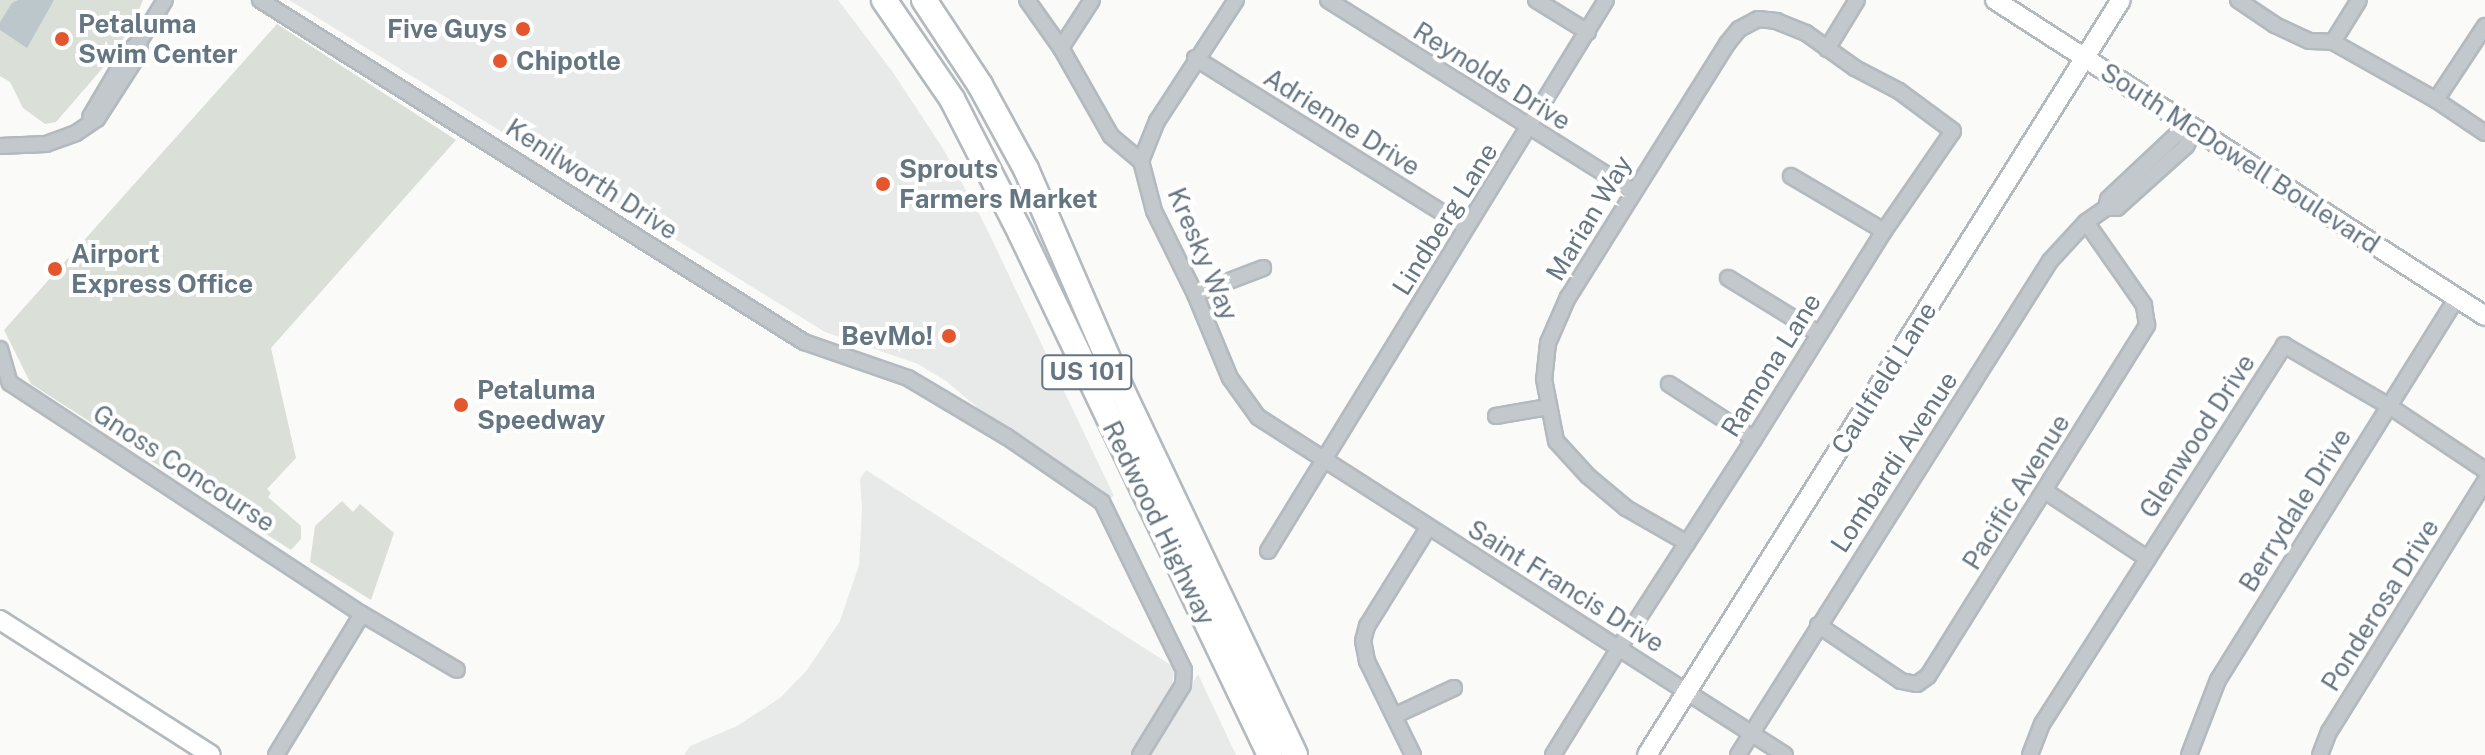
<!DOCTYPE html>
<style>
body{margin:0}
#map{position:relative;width:2485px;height:755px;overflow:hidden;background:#fafaf8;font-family:"Public Sans",sans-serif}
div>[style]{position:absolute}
.built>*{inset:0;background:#e8e9e9}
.green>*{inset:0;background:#dadfd7}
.water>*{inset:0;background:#bbc7cb}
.roads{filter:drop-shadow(2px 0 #b3babf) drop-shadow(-2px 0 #b3babf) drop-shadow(0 2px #b3babf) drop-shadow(0 -2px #b3babf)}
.street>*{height:14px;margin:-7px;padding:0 7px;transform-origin:7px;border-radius:7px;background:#c3c8cc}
.secondary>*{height:18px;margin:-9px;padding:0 9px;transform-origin:9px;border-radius:9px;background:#fff}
.highway>*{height:24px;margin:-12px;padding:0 12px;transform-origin:12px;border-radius:12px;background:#fff}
.dots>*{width:22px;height:22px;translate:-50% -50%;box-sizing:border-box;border:4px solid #fff;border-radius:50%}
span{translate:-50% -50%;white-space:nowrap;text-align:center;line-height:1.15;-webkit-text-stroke:8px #fff;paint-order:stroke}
.shield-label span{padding:2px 6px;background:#fff;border:2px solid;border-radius:6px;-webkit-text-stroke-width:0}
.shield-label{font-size:24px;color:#657683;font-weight:700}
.poi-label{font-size:26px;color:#657683;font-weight:700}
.left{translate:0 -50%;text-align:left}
.right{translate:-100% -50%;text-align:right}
.street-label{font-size:26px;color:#657683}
</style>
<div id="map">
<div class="built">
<div style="clip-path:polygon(289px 0,838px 0,892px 71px,942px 147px,984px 223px,1114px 496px,1107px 500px,1022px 445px,946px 381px,918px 364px,825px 332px)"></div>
<div style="clip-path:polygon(866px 470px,1174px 667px,1172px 689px,1132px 755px,684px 755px,690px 746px,737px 726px,780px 698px,807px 670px,840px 621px,859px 565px,862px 509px,860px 479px)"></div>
<div style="clip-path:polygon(1198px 674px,1236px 755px,1148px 755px)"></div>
</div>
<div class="green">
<div style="clip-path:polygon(0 0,143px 0,131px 28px,101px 70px,56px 122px,45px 124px,23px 108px,10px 82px,0 76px)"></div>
<div style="clip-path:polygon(277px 24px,456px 140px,271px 348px,296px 458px,267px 489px,271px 493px,268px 497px,301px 526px,301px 539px,291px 550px,31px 384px,4px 330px)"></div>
<div style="clip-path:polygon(342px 501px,353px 512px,360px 504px,394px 533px,371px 600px,310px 562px,315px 526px)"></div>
</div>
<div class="water">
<div style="clip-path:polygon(18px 0,54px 0,27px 48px,0 30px,0 22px,12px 3px)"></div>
</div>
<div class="roads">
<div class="street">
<div style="left:260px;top:0;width:643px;rotate:32.16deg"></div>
<div style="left:804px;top:342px;width:110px;rotate:19.1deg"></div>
<div style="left:908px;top:378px;width:115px;rotate:30.8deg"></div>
<div style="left:1007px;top:437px;width:115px;rotate:34.4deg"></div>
<div style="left:1102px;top:502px;width:187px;rotate:64deg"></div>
<div style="left:1184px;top:670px;width:15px;rotate:94deg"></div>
<div style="left:1183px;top:685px;width:82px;rotate:121.6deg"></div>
<div style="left:1027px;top:0;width:59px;rotate:54.7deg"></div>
<div style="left:1061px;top:48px;width:101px;rotate:60.4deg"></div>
<div style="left:1111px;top:136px;width:39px;rotate:40deg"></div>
<div style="left:1236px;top:0;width:145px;rotate:123.1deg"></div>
<div style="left:1157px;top:121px;width:43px;rotate:111.8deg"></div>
<div style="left:1141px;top:161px;width:52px;rotate:75.4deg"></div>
<div style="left:1154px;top:211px;width:93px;rotate:63.7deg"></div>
<div style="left:1195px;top:294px;width:91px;rotate:67.4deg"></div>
<div style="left:1230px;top:378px;width:48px;rotate:54.3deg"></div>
<div style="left:1258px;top:417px;width:626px;rotate:32.67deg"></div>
<div style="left:1328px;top:0;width:360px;rotate:32.1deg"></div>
<div style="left:1536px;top:0;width:61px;rotate:31.6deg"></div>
<div style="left:2238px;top:0;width:45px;rotate:34deg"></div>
<div style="left:2275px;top:25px;width:38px;rotate:25deg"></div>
<div style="left:2310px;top:41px;width:23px;rotate:2deg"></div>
<div style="left:2333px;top:42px;width:118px;rotate:29.4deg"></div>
<div style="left:2436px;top:100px;width:59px;rotate:34deg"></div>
<div style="left:2333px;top:42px;width:49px;rotate:-58.2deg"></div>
<div style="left:1061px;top:48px;width:57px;rotate:-57.1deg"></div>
<div style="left:1827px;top:49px;width:57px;rotate:-58.5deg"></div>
<div style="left:1195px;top:58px;width:319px;rotate:32deg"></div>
<div style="left:2436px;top:100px;width:89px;rotate:-56.5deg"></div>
<div style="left:90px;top:117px;width:77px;rotate:-59.4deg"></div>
<div style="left:129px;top:51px;width:13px;rotate:-42deg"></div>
<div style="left:139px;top:42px;width:49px;rotate:-58.2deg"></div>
<div style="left:0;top:146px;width:46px;rotate:-2.5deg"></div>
<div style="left:46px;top:144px;width:32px;rotate:-20deg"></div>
<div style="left:76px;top:133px;width:25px;rotate:-34deg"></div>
<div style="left:97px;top:119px;width:80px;rotate:-57.3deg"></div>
<div style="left:140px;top:52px;width:10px;rotate:-96deg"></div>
<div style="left:1791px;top:176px;width:108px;rotate:30.6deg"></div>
<div style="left:2106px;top:208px;width:11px"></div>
<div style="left:2117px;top:208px;width:93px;rotate:-41.9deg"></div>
<div style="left:2186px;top:146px;width:21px;rotate:-61deg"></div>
<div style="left:1728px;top:278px;width:107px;rotate:31.6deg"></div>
<div style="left:1195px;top:294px;width:73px;rotate:-20.9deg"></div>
<div style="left:0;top:349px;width:35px;rotate:74deg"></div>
<div style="left:10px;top:383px;width:421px;rotate:33.3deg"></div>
<div style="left:362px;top:614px;width:110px;rotate:30.5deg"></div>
<div style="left:1669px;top:384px;width:101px;rotate:32.9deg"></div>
<div style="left:1496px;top:416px;width:53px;rotate:-9.8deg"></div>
<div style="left:2045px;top:491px;width:123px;rotate:33.4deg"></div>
<div style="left:1268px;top:551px;width:646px;rotate:-58.47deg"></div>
<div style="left:1818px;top:625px;width:100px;rotate:34deg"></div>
<div style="left:1901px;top:681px;width:16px;rotate:11deg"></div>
<div style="left:1917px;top:684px;width:14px;rotate:-36deg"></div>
<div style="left:1928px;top:676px;width:414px;rotate:-58deg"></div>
<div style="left:2147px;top:325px;width:20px;rotate:-99deg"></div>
<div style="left:2144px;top:305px;width:101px;rotate:-124.9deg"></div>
<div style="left:1396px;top:715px;width:64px;rotate:-25deg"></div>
<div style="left:276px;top:755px;width:165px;rotate:-58.6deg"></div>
<div style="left:1413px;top:755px;width:105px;rotate:-116.1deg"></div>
<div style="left:1367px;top:661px;width:20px;rotate:-101deg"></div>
<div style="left:1363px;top:641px;width:16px;rotate:-75deg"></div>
<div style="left:1367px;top:626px;width:115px;rotate:-58.1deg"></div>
<div style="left:1553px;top:755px;width:126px;rotate:-58.3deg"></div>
<div style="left:1619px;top:648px;width:125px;rotate:-57.1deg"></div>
<div style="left:1687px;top:543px;width:124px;rotate:-57.2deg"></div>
<div style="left:1754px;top:439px;width:245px;rotate:-58deg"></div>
<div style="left:1884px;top:231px;width:121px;rotate:-55.4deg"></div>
<div style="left:1953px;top:131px;width:67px;rotate:-143.5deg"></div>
<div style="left:1899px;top:91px;width:50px;rotate:-152.4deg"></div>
<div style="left:1855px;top:68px;width:60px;rotate:-144.5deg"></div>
<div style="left:1806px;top:33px;width:31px;rotate:-158deg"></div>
<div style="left:1777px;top:21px;width:19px;rotate:-174deg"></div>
<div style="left:1758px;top:19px;width:21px;rotate:152deg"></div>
<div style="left:1739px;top:29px;width:19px;rotate:129deg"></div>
<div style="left:1727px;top:44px;width:299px;rotate:122.1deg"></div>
<div style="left:1568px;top:297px;width:50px;rotate:113.5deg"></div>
<div style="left:1548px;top:343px;width:36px;rotate:96deg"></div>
<div style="left:1544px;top:379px;width:63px;rotate:79deg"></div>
<div style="left:1556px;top:441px;width:47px;rotate:47.6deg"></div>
<div style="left:1588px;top:476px;width:50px;rotate:40.1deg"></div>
<div style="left:1626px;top:508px;width:70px;rotate:29.8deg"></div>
<div style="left:1738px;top:755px;width:584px;rotate:-57.72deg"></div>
<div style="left:2050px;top:261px;width:53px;rotate:-47.3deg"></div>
<div style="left:2086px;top:222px;width:24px;rotate:-35deg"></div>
<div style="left:2106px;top:208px;width:9px;rotate:-77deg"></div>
<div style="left:2108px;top:199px;width:111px;rotate:-43.2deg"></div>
<div style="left:2030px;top:755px;width:33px;rotate:-69deg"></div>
<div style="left:2042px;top:724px;width:450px;rotate:-57.4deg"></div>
<div style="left:2284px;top:345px;width:121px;rotate:30.2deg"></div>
<div style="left:2389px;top:406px;width:115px;rotate:33.7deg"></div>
<div style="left:2189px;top:755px;width:80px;rotate:-68.9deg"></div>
<div style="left:2218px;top:680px;width:451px;rotate:-58deg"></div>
<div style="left:2320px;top:755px;width:25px;rotate:-69deg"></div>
<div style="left:2329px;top:732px;width:296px;rotate:-58.1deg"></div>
</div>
<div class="secondary">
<div style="left:1995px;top:0;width:583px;rotate:32.82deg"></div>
<div style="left:0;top:620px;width:250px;rotate:32.6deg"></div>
<div style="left:1647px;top:755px;width:891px;rotate:-57.88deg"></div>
</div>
<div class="highway">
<div style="left:884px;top:0;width:120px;rotate:55.5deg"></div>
<div style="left:952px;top:99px;width:152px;rotate:62.9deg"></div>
<div style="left:1021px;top:234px;width:577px;rotate:64.46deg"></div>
<div style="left:924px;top:0;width:102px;rotate:56.6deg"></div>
<div style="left:980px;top:85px;width:96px;rotate:61.3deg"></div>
<div style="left:1026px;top:169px;width:236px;rotate:66.6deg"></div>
<div style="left:1120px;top:386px;width:408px;rotate:64.6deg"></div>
</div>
</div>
<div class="dots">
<div style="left:523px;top:29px;background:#e4572e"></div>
<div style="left:62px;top:39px;background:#e4572e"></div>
<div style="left:500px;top:61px;background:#e4572e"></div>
<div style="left:883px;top:184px;background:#e4572e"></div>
<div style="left:55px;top:269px;background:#e4572e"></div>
<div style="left:949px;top:336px;background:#e4572e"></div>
<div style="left:461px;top:405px;background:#e4572e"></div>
</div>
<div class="shield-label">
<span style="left:1087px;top:372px">US 101</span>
</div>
<div class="poi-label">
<span class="left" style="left:78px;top:39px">Petaluma<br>Swim Center</span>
<span class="right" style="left:507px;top:29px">Five Guys</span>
<span class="left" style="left:516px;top:61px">Chipotle</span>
<span class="left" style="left:899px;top:184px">Sprouts<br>Farmers Market</span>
<span class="left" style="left:71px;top:269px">Airport<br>Express Office</span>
<span class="right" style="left:933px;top:336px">BevMo!</span>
<span class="left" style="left:477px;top:405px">Petaluma<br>Speedway</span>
</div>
<div class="street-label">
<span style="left:1492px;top:76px;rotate:32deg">Reynolds Drive</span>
<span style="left:1342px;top:122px;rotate:32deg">Adrienne Drive</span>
<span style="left:2240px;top:158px;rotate:33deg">South McDowell Boulevard</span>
<span style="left:592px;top:179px;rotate:33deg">Kenilworth Drive</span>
<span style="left:1589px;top:218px;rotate:-59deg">Marian Way</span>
<span style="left:1445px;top:219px;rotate:-58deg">Lindberg Lane</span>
<span style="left:1203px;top:254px;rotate:67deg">Kresky Way</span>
<span style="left:1771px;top:365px;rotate:-58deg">Ramona Lane</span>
<span style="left:1884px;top:378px;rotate:-58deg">Caulfield Lane</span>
<span style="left:2197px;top:436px;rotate:-57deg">Glenwood Drive</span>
<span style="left:1894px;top:462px;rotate:-57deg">Lombardi Avenue</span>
<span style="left:184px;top:468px;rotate:33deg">Gnoss Concourse</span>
<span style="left:2016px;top:492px;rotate:-58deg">Pacific Avenue</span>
<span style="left:2295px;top:510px;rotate:-58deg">Berrydale Drive</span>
<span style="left:1159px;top:523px;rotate:64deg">Redwood Highway</span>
<span style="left:1566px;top:586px;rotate:32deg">Saint Francis Drive</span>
<span style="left:2380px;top:605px;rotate:-58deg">Ponderosa Drive</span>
</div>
</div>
